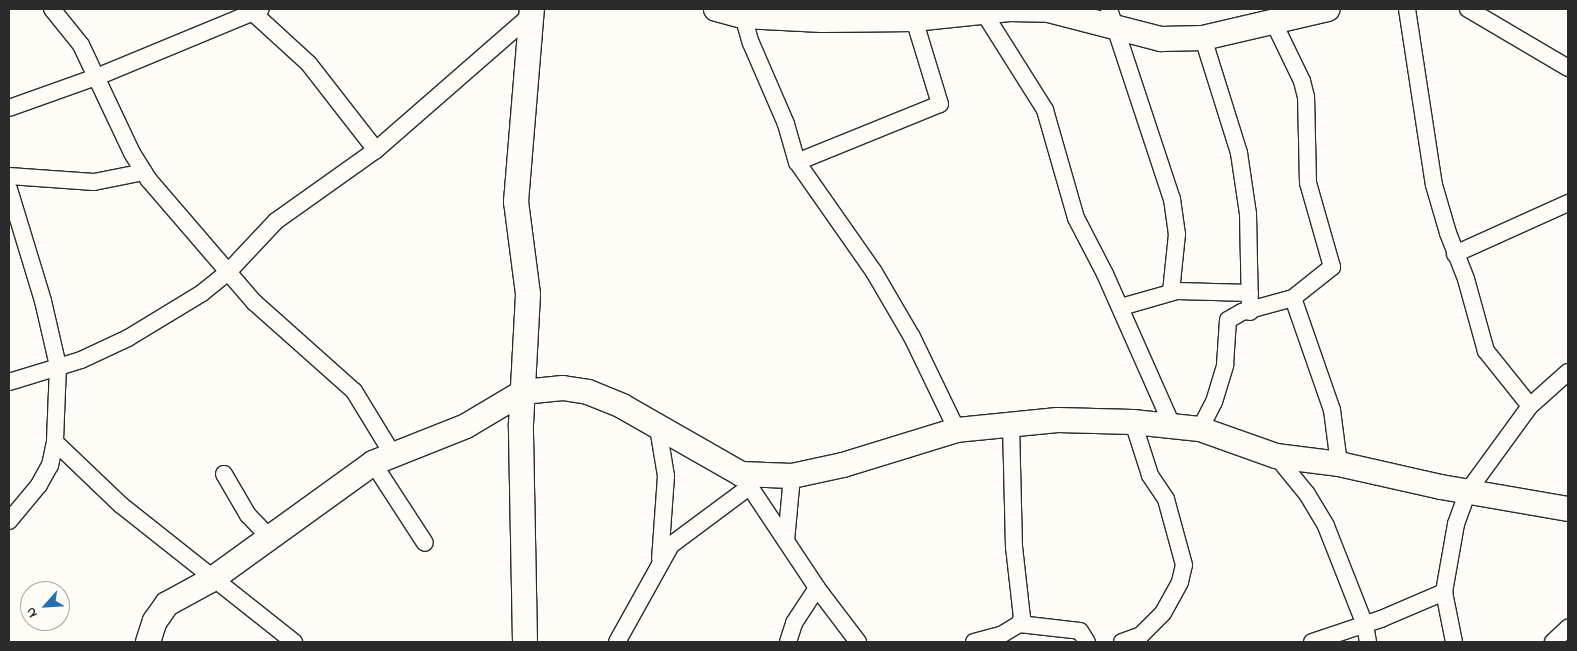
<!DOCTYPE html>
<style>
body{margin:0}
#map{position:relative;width:1577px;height:651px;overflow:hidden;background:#fdfcf7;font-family:"Indie Flower",sans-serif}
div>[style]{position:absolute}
.roads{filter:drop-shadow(1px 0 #2b2b2b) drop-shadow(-1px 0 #2b2b2b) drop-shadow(0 1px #2b2b2b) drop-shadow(0 -1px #2b2b2b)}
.street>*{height:16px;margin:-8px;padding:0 8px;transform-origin:8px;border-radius:8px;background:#fdfcf7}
.secondary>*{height:24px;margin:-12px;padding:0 12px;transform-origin:12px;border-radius:12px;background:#fdfcf7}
span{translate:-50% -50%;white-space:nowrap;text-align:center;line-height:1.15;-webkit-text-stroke:4px #fdfcf7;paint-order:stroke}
.frame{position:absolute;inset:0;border:10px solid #2b2b2b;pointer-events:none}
.north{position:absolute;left:20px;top:581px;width:50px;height:50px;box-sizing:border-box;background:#fdfcf7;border:1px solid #a9a8a5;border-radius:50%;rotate:244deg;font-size:14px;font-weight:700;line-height:20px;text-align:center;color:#2b2b2b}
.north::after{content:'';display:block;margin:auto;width:18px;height:22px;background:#1f6fb2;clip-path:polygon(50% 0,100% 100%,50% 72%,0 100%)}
</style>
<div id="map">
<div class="roads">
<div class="street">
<div style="left:52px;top:9px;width:46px;rotate:51.1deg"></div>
<div style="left:81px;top:45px;width:119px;rotate:64.7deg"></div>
<div style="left:132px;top:153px;width:32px;rotate:58deg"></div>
<div style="left:149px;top:180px;width:161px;rotate:49.3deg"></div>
<div style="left:254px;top:302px;width:134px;rotate:41.7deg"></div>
<div style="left:354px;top:391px;width:75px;rotate:58.6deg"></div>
<div style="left:249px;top:9px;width:81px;rotate:42.5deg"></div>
<div style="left:309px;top:64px;width:109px;rotate:52.1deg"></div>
<div style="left:741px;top:9px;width:35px;rotate:74deg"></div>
<div style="left:751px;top:43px;width:88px;rotate:66.6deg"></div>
<div style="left:786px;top:124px;width:40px;rotate:74deg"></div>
<div style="left:797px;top:162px;width:134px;rotate:55deg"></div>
<div style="left:874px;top:272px;width:75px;rotate:59.7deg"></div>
<div style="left:912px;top:337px;width:103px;rotate:64.2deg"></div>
<div style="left:1109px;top:9px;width:200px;rotate:71.7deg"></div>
<div style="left:1172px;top:199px;width:35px;rotate:82deg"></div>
<div style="left:1177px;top:234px;width:58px;rotate:95.9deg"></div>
<div style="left:1407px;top:9px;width:178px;rotate:81.3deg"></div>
<div style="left:1434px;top:185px;width:50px;rotate:73.7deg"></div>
<div style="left:1448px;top:233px;width:49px;rotate:68.6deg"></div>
<div style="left:1466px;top:279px;width:75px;rotate:74.5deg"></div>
<div style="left:1486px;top:351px;width:70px;rotate:51.3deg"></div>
<div style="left:1468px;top:9px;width:116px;rotate:30.5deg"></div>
<div style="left:984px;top:13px;width:115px;rotate:57.8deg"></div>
<div style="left:1045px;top:110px;width:112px;rotate:74deg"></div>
<div style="left:1076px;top:218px;width:63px;rotate:62.6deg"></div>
<div style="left:1105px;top:274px;width:165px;rotate:66.1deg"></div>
<div style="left:1203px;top:38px;width:121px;rotate:72.6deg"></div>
<div style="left:1239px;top:153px;width:62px;rotate:81.6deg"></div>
<div style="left:1248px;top:214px;width:98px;rotate:88.8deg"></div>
<div style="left:9px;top:108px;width:96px;rotate:-19.6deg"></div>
<div style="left:99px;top:76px;width:175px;rotate:-22.5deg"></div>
<div style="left:797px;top:162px;width:154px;rotate:-22.1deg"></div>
<div style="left:940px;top:104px;width:89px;rotate:-107deg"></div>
<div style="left:9px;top:176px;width:85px;rotate:4deg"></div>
<div style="left:94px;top:182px;width:51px;rotate:-11.3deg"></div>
<div style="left:9px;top:189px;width:117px;rotate:73.1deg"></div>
<div style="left:43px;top:301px;width:67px;rotate:77deg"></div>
<div style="left:58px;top:366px;width:76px;rotate:92.3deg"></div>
<div style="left:55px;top:442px;width:24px;rotate:102deg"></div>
<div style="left:50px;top:465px;width:23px;rotate:119deg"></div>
<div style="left:39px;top:485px;width:47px;rotate:129.8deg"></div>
<div style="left:1455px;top:254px;width:124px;rotate:-24.3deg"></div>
<div style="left:1293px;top:298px;width:119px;rotate:70.8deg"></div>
<div style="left:1332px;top:410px;width:54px;rotate:82.6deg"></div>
<div style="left:1121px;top:307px;width:58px;rotate:-15.9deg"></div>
<div style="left:1177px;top:291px;width:73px;rotate:1.6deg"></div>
<div style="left:9px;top:382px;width:75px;rotate:-17deg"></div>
<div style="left:81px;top:360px;width:52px;rotate:-25.1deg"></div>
<div style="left:128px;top:338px;width:87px;rotate:-31.3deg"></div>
<div style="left:202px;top:293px;width:35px;rotate:-39deg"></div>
<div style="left:229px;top:271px;width:69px;rotate:-46.8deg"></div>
<div style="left:276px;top:221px;width:123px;rotate:-35.4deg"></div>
<div style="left:376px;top:150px;width:207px;rotate:-41.1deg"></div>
<div style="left:658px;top:428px;width:49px;rotate:80.5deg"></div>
<div style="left:666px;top:476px;width:83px;rotate:94.1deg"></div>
<div style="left:1200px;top:429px;width:30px;rotate:-63deg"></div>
<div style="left:1214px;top:402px;width:39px;rotate:-73deg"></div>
<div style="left:1225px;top:365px;width:45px;rotate:-86.2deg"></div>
<div style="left:1228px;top:320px;width:16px;rotate:-30deg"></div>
<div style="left:1242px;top:312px;width:53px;rotate:-15.4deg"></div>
<div style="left:1293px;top:298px;width:50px;rotate:-38.5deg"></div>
<div style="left:1332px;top:267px;width:87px;rotate:-105.9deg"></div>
<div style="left:1308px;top:183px;width:86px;rotate:-91.3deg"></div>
<div style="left:1306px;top:97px;width:16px;rotate:-104deg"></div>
<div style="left:1302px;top:81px;width:64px;rotate:-115.8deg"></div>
<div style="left:55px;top:442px;width:91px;rotate:43.7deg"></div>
<div style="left:121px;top:505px;width:221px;rotate:38.4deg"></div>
<div style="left:1276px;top:456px;width:49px;rotate:50.8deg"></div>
<div style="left:1307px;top:494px;width:37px;rotate:59deg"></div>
<div style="left:1326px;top:526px;width:106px;rotate:68.5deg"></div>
<div style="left:1365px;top:625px;width:17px;rotate:80deg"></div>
<div style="left:373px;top:463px;width:95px;rotate:57deg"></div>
<div style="left:224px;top:474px;width:48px;rotate:59.7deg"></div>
<div style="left:248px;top:515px;width:30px;rotate:46deg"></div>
<div style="left:744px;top:478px;width:132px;rotate:56.4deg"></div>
<div style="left:817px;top:588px;width:68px;rotate:52.8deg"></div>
<div style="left:786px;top:541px;width:65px;rotate:-84.7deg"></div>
<div style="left:1019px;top:624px;width:61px;rotate:6.5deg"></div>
<div style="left:1080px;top:631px;width:13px;rotate:58deg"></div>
<div style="left:617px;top:642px;width:111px;rotate:-60.9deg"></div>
<div style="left:671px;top:545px;width:97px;rotate:-36.6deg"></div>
<div style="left:788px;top:642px;width:20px;rotate:-72deg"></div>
<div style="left:794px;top:623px;width:42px;rotate:-56.7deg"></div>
<div style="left:974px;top:642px;width:28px;rotate:-15deg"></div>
<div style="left:1001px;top:635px;width:21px;rotate:-31deg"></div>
<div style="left:1019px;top:624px;width:7px;rotate:-63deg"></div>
<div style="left:1022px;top:618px;width:71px;rotate:-96.4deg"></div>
<div style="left:1014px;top:547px;width:124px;rotate:-91.4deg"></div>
<div style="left:1122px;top:642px;width:20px;rotate:-20deg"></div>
<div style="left:1141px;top:635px;width:31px;rotate:-45deg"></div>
<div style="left:1163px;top:613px;width:35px;rotate:-61deg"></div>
<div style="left:1180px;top:582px;width:17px;rotate:-77deg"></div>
<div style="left:1184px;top:565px;width:68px;rotate:-105.3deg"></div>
<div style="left:1166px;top:499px;width:29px;rotate:-124deg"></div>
<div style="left:1150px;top:475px;width:56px;rotate:-107.8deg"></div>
<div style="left:1312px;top:642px;width:73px;rotate:-18.4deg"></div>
<div style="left:1381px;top:619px;width:69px;rotate:-23.2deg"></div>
<div style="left:1454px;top:642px;width:51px;rotate:-101.3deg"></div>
<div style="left:1444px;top:592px;width:69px;rotate:-80deg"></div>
<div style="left:1456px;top:524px;width:35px;rotate:-70deg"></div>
<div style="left:1468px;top:491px;width:105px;rotate:-53.9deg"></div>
<div style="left:1530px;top:406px;width:51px;rotate:-41.8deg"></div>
<div style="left:1553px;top:642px;width:21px;rotate:-43deg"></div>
</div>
<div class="secondary">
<div style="left:716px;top:9px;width:28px;rotate:15deg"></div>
<div style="left:743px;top:16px;width:79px;rotate:2.9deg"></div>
<div style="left:822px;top:20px;width:92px;rotate:-0.6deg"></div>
<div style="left:914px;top:19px;width:96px;rotate:-6deg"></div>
<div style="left:1009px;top:9px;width:39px;rotate:1deg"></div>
<div style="left:1048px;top:10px;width:117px;rotate:14.4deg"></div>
<div style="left:1161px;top:39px;width:42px;rotate:-1.4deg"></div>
<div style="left:1203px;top:38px;width:128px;rotate:-13.1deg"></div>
<div style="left:148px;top:642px;width:22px;rotate:-72deg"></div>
<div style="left:155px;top:621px;width:21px;rotate:-55deg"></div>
<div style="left:167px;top:604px;width:50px;rotate:-28.6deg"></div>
<div style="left:211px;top:580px;width:200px;rotate:-35.8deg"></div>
<div style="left:373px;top:463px;width:100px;rotate:-21.7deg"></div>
<div style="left:466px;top:426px;width:66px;rotate:-30.8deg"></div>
<div style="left:523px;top:392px;width:40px;rotate:-5.7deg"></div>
<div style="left:563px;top:388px;width:25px;rotate:9deg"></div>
<div style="left:588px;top:392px;width:37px;rotate:22deg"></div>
<div style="left:622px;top:406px;width:137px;rotate:29.7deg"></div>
<div style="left:741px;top:474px;width:51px;rotate:2.2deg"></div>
<div style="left:792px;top:476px;width:52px;rotate:-12.2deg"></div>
<div style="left:843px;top:465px;width:119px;rotate:-17.1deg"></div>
<div style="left:957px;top:430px;width:101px;rotate:-5.7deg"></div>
<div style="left:1058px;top:420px;width:75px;rotate:1.5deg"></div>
<div style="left:1133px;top:422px;width:67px;rotate:6deg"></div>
<div style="left:1200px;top:429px;width:81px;rotate:19.6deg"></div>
<div style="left:1276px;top:456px;width:64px;rotate:7.2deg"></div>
<div style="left:1339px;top:464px;width:105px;rotate:12.7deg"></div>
<div style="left:1441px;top:487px;width:129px;rotate:9.8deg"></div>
<div style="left:525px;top:642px;width:218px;rotate:-91.1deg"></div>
<div style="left:521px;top:424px;width:130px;rotate:-86.9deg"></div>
<div style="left:528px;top:294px;width:93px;rotate:-97.4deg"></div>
<div style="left:516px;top:202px;width:194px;rotate:-85.3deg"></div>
</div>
</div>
<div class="frame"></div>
<div class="north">N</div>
</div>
